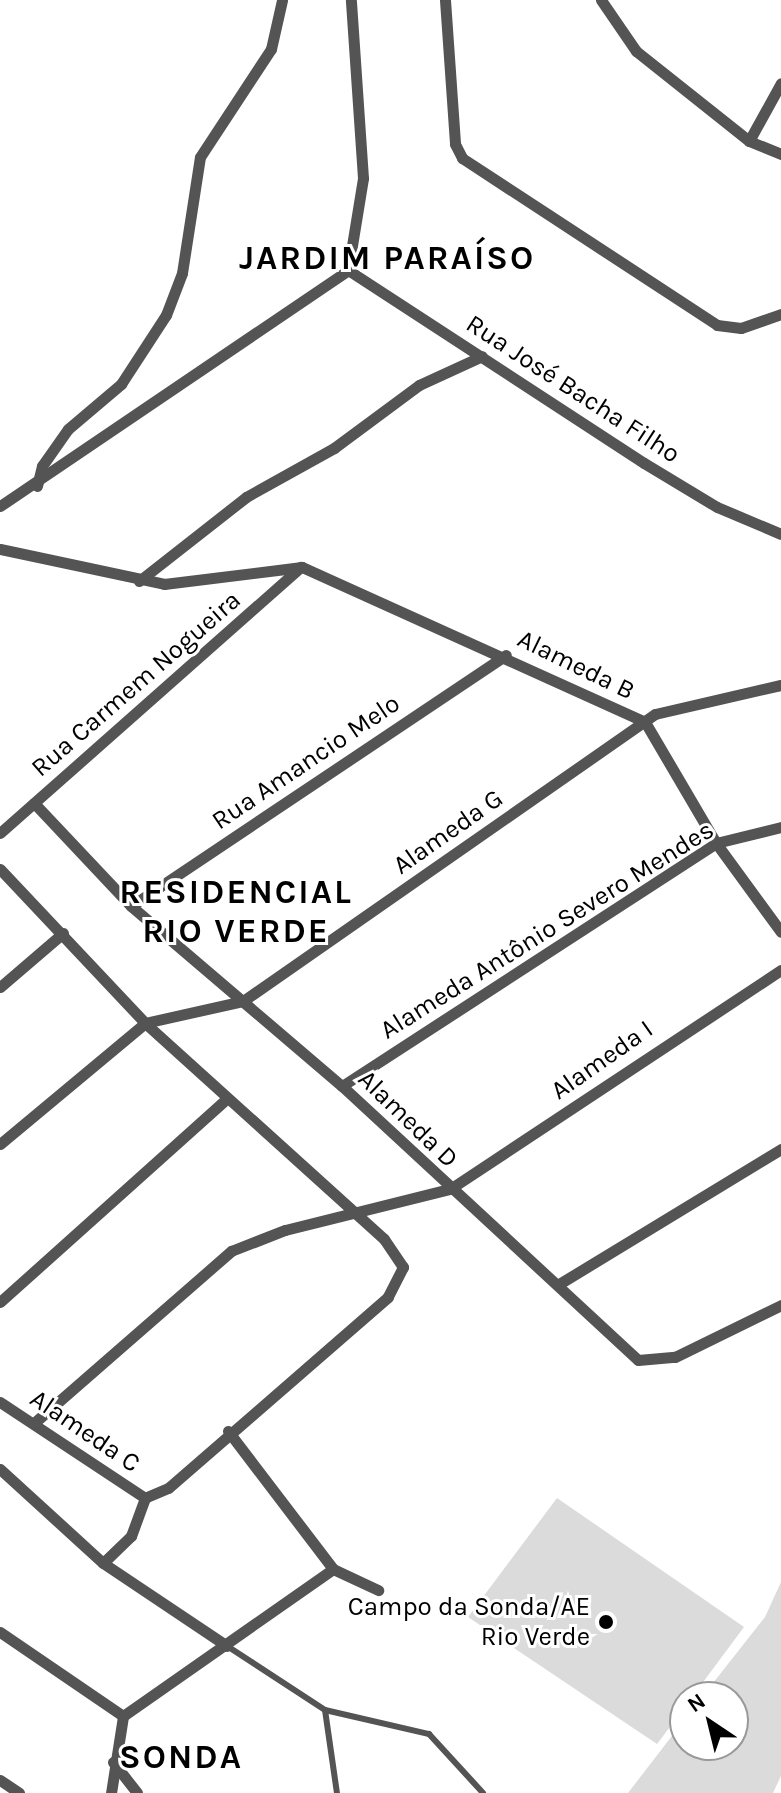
<!DOCTYPE html>
<meta charset="utf-8">
<style>
body{margin:0}
#map{position:relative;width:781px;height:1793px;overflow:hidden;background:#fff;font-family:Karla,sans-serif}
div>[style]{position:absolute}
.green>*{inset:0;background:#dbdbdb}
.service>*{height:6px;margin:-3px;padding:0 3px;transform-origin:3px;border-radius:3px;background:#545454}
.minor>*{height:11px;margin:-5.5px;padding:0 5.5px;transform-origin:5.5px;border-radius:5.5px;background:#545454}
.dots>*{width:22px;height:22px;translate:-50% -50%;box-sizing:border-box;border:4px solid #fff;border-radius:50%}
span{translate:-50% -50%;white-space:nowrap;text-align:center;line-height:1.15;-webkit-text-stroke:6px #fff;paint-order:stroke}
.street-label{font-size:26px;color:#000}
.poi-label{font-size:26px;color:#000}
.right{translate:-100% -50%;text-align:right}
.district-label{font-size:34px;color:#000;font-weight:700;letter-spacing:2px}
.north{position:absolute;left:669px;top:1681px;width:80px;height:80px;box-sizing:border-box;background:#fff;border:2px solid #999;border-radius:50%;rotate:325deg;font-size:22px;font-weight:700;line-height:32px;text-align:center;color:#000}
.north::after{content:'';display:block;margin:auto;width:28px;height:36px;background:#000;clip-path:polygon(50% 0,100% 100%,50% 72%,0 100%)}
</style>
<div id="map">
<div class="green">
<div style="clip-path:polygon(557px 1498px,744px 1627px,692px 1697px,685px 1697px,685px 1707px,657px 1744px,468px 1617px)"></div>
<div style="clip-path:polygon(781px 1582px,781px 1776px,773px 1793px,628px 1793px,685px 1719px,685px 1745px,733px 1745px,733px 1697px,702px 1697px,765px 1617px)"></div>
</div>
<div class="service">
<div style="left:227px;top:1646px;width:117px;rotate:33.1deg"></div>
<div style="left:325px;top:1710px;width:107px;rotate:13deg"></div>
<div style="left:429px;top:1734px;width:80px;rotate:47.5deg"></div>
<div style="left:325px;top:1710px;width:84px;rotate:81.8deg"></div>
</div>
<div class="minor">
<div style="left:445px;top:0;width:144px;rotate:86deg"></div>
<div style="left:455px;top:144px;width:16px;rotate:63deg"></div>
<div style="left:462px;top:158px;width:305px;rotate:33.2deg"></div>
<div style="left:717px;top:325px;width:24px;rotate:7deg"></div>
<div style="left:741px;top:328px;width:42px;rotate:-19.3deg"></div>
<div style="left:601px;top:0;width:62px;rotate:55.5deg"></div>
<div style="left:636px;top:51px;width:144px;rotate:38.5deg"></div>
<div style="left:749px;top:141px;width:35px;rotate:22deg"></div>
<div style="left:749px;top:141px;width:66px;rotate:-61.1deg"></div>
<div style="left:348px;top:270px;width:353px;rotate:33.1deg"></div>
<div style="left:644px;top:463px;width:85px;rotate:31.1deg"></div>
<div style="left:717px;top:507px;width:69px;rotate:22.9deg"></div>
<div style="left:37px;top:486px;width:21px;rotate:-76deg"></div>
<div style="left:42px;top:466px;width:45px;rotate:-54.9deg"></div>
<div style="left:68px;top:429px;width:70px;rotate:-40.3deg"></div>
<div style="left:121px;top:384px;width:82px;rotate:-56.9deg"></div>
<div style="left:166px;top:315px;width:45px;rotate:-69.1deg"></div>
<div style="left:182px;top:273px;width:117px;rotate:-81.2deg"></div>
<div style="left:200px;top:157px;width:129px;rotate:-56.7deg"></div>
<div style="left:271px;top:49px;width:50px;rotate:-77.3deg"></div>
<div style="left:0;top:506px;width:420px;rotate:-34.1deg"></div>
<div style="left:348px;top:270px;width:93px;rotate:-80.7deg"></div>
<div style="left:363px;top:178px;width:178px;rotate:-93.9deg"></div>
<div style="left:0;top:549px;width:168px;rotate:12deg"></div>
<div style="left:164px;top:584px;width:139px;rotate:-7deg"></div>
<div style="left:302px;top:567px;width:376px;rotate:24.3deg"></div>
<div style="left:645px;top:722px;width:140px;rotate:59.6deg"></div>
<div style="left:716px;top:843px;width:110px;rotate:53.9deg"></div>
<div style="left:139px;top:581px;width:136px;rotate:-38.1deg"></div>
<div style="left:246px;top:497px;width:101px;rotate:-29.1deg"></div>
<div style="left:334px;top:448px;width:106px;rotate:-36.5deg"></div>
<div style="left:419px;top:385px;width:69px;rotate:-24.7deg"></div>
<div style="left:34px;top:803px;width:141px;rotate:46.7deg"></div>
<div style="left:131px;top:906px;width:277px;rotate:40.5deg"></div>
<div style="left:342px;top:1086px;width:403px;rotate:42.8deg"></div>
<div style="left:638px;top:1360px;width:37px;rotate:-5deg"></div>
<div style="left:675px;top:1357px;width:118px;rotate:-26.1deg"></div>
<div style="left:0;top:833px;width:402px;rotate:-41.5deg"></div>
<div style="left:0;top:869px;width:212px;rotate:46.7deg"></div>
<div style="left:145px;top:1023px;width:322px;rotate:42.1deg"></div>
<div style="left:384px;top:1239px;width:34px;rotate:56deg"></div>
<div style="left:403px;top:1267px;width:34px;rotate:117deg"></div>
<div style="left:388px;top:1297px;width:291px;rotate:139deg"></div>
<div style="left:168px;top:1488px;width:25px;rotate:157deg"></div>
<div style="left:131px;top:906px;width:451px;rotate:-33.8deg"></div>
<div style="left:0;top:987px;width:83px;rotate:-40.6deg"></div>
<div style="left:342px;top:1086px;width:446px;rotate:-33deg"></div>
<div style="left:716px;top:843px;width:67px;rotate:-13.8deg"></div>
<div style="left:0;top:1144px;width:189px;rotate:-39.8deg"></div>
<div style="left:145px;top:1023px;width:100px;rotate:-12.7deg"></div>
<div style="left:243px;top:1001px;width:502px;rotate:-34.86deg"></div>
<div style="left:655px;top:714px;width:129px;rotate:-13deg"></div>
<div style="left:559px;top:1284px;width:260px;rotate:-31.3deg"></div>
<div style="left:0;top:1302px;width:305px;rotate:-41.9deg"></div>
<div style="left:0;top:1402px;width:174px;rotate:33.5deg"></div>
<div style="left:34px;top:1423px;width:262px;rotate:-41.1deg"></div>
<div style="left:231px;top:1251px;width:58px;rotate:-21.3deg"></div>
<div style="left:285px;top:1230px;width:170px;rotate:-14deg"></div>
<div style="left:450px;top:1189px;width:397px;rotate:-33.5deg"></div>
<div style="left:228px;top:1431px;width:173px;rotate:52.7deg"></div>
<div style="left:333px;top:1569px;width:50px;rotate:25deg"></div>
<div style="left:0;top:1469px;width:139px;rotate:42.4deg"></div>
<div style="left:103px;top:1563px;width:149px;rotate:33.8deg"></div>
<div style="left:103px;top:1563px;width:39px;rotate:-44deg"></div>
<div style="left:131px;top:1536px;width:40px;rotate:-69.8deg"></div>
<div style="left:0;top:1632px;width:149px;rotate:34.3deg"></div>
<div style="left:113px;top:1762px;width:39px;rotate:52deg"></div>
<div style="left:0;top:1780px;width:23px;rotate:34deg"></div>
<div style="left:111px;top:1793px;width:78px;rotate:-81.1deg"></div>
<div style="left:123px;top:1716px;width:256px;rotate:-35deg"></div>
</div>
<div class="dots">
<div style="left:606px;top:1622px;background:#000"></div>
</div>
<div class="street-label">
<span style="left:573px;top:389px;rotate:33deg">Rua José Bacha Filho</span>
<span style="left:576px;top:665px;rotate:26deg">Alameda B</span>
<span style="left:136px;top:684px;rotate:-41deg">Rua Carmem Nogueira</span>
<span style="left:306px;top:762px;rotate:-34deg">Rua Amancio Melo</span>
<span style="left:448px;top:832px;rotate:-35deg">Alameda G</span>
<span style="left:547px;top:930px;rotate:-32deg">Alameda Antônio Severo Mendes</span>
<span style="left:602px;top:1060px;rotate:-35deg">Alameda I</span>
<span style="left:408px;top:1119px;rotate:44deg">Alameda D</span>
<span style="left:85px;top:1431px;rotate:34deg">Alameda C</span>
</div>
<div class="poi-label">
<span class="right" style="left:590px;top:1622px">Campo da Sonda/AE<br>Rio Verde</span>
</div>
<div class="district-label">
<span style="left:387px;top:259px">JARDIM PARAÍSO</span>
<span style="left:236px;top:912px">RESIDENCIAL<br>RIO VERDE</span>
<span style="left:181px;top:1758px">SONDA</span>
</div>
<div class="north">N</div>
</div>
